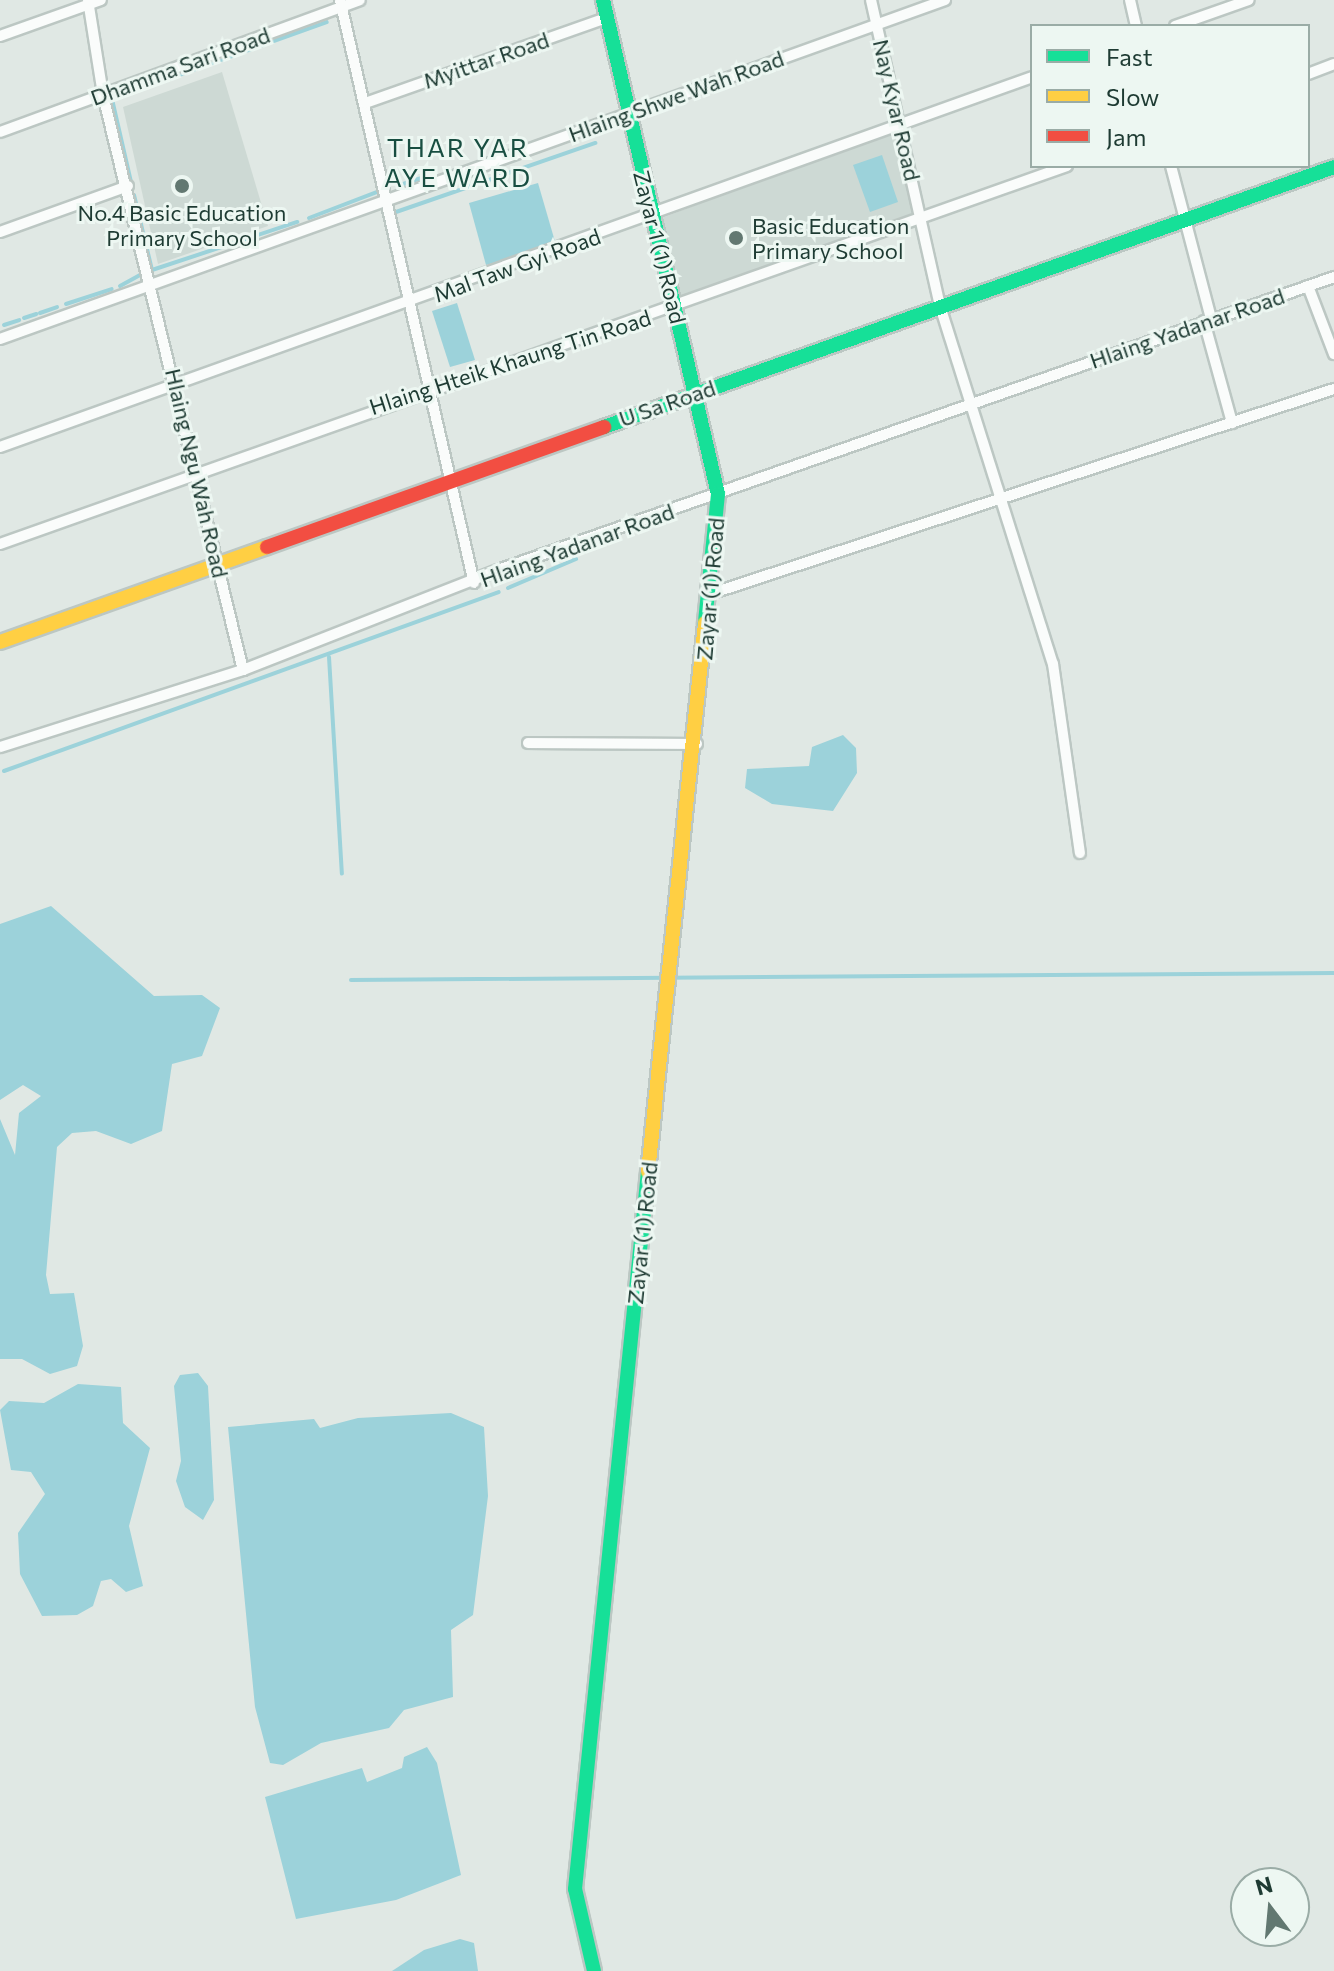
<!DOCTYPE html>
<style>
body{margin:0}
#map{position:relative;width:1334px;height:1971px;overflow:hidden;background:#e0e8e4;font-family:Commissioner,sans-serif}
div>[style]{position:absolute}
.built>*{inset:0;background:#cdd9d4}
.water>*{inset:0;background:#9cd2da}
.stream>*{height:4px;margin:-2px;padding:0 2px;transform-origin:2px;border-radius:2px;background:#9cd2da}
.roads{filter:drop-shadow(2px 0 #bcc7c3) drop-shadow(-2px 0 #bcc7c3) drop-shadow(0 2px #bcc7c3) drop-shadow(0 -2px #bcc7c3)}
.street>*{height:10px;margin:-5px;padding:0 5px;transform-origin:5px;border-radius:5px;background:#fafcfb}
.fast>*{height:14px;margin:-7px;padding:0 7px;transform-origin:7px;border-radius:7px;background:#16e098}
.slow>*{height:14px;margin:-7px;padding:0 7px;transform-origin:7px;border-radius:7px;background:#ffcf43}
.jam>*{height:14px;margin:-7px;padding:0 7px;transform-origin:7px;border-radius:7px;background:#f24e42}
.dots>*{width:22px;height:22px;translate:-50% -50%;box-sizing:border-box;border:4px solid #edf7f2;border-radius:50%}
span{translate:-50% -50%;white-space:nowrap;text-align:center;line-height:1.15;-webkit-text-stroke:6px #edf7f2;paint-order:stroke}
.street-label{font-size:22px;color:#1e3b33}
.poi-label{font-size:22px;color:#1e3b33}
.left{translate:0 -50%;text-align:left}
.quarter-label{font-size:26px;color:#184e41;letter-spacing:2px}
.legend{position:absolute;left:1030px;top:24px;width:280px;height:144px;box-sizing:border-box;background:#edf7f2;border:2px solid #9aaca6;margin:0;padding:10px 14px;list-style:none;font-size:24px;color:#1e3b33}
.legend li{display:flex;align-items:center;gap:16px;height:40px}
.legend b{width:40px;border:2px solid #9aaca6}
.north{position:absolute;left:1230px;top:1867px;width:80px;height:80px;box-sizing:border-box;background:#edf7f2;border:2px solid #9aaca6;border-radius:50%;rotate:344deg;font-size:22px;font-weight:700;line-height:32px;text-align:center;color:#1e3b33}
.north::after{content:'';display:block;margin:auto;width:28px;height:36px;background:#627871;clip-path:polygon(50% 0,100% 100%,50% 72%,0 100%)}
</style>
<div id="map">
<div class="built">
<div style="clip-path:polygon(222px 72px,268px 226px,158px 264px,123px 107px)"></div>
<div style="clip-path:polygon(894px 130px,918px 216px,680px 297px,662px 218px)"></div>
</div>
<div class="water">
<div style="clip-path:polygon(882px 155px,898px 202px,870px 212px,853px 165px)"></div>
<div style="clip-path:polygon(538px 183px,556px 245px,486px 265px,469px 203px)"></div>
<div style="clip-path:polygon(457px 303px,475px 360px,450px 367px,432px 311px)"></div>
<div style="clip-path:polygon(843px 735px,856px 748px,857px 773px,833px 811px,772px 804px,745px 788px,747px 769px,809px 766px,812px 747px)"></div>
<div style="clip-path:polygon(51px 906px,154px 996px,202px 995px,220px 1008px,202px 1056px,172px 1064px,162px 1131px,131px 1144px,96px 1131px,72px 1133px,57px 1147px,46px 1275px,50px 1294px,74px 1293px,83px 1346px,77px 1366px,50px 1374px,22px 1359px,0 1359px,0 1119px,15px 1155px,19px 1113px,41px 1096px,23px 1085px,0 1100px,0 924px)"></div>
<div style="clip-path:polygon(198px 1373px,208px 1386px,214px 1500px,203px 1520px,185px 1507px,176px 1481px,181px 1461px,174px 1386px,180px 1375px)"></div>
<div style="clip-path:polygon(78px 1384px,121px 1387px,123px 1423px,150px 1448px,129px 1526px,143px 1586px,126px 1592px,111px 1579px,101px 1581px,93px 1606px,77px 1615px,42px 1616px,20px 1574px,18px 1533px,45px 1494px,31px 1472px,11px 1470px,0 1410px,9px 1401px,44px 1403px)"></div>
<div style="clip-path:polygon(451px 1413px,484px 1427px,488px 1496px,473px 1615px,451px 1630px,453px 1697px,404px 1710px,389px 1728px,321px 1743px,283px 1765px,270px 1763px,255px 1707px,228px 1427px,314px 1419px,320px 1428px,358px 1418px)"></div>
<div style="clip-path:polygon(427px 1747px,437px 1763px,461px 1875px,396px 1900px,296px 1919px,265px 1797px,362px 1768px,367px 1782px,402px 1768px,404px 1757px)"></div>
<div style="clip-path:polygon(460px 1939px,474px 1943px,478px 1971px,392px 1971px,424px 1950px)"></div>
</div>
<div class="stream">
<div style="left:131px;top:182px;width:85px;rotate:-102.9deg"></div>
<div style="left:112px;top:99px;width:228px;rotate:-19.7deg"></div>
<div style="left:400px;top:185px;width:25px;rotate:-18deg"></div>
<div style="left:134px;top:195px;width:77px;rotate:76.5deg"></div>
<div style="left:152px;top:270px;width:153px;rotate:-18.3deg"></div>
<div style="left:396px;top:212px;width:211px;rotate:-19.1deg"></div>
<div style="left:309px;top:218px;width:78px;rotate:-21deg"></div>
<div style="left:120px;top:286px;width:26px;rotate:-29deg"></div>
<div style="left:66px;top:304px;width:48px;rotate:-18.1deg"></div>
<div style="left:40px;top:313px;width:18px;rotate:-19deg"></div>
<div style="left:24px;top:318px;width:13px;rotate:-18deg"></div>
<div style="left:4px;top:325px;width:16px;rotate:-18deg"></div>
<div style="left:508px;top:588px;width:74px;rotate:-23.1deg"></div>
<div style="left:329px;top:657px;width:217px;rotate:86.6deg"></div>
<div style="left:4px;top:771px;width:526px;rotate:-19.88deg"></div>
<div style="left:351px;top:980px;width:983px;rotate:-0.41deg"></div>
</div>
<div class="roads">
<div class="street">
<div style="left:88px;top:0;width:96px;rotate:81deg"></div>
<div style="left:103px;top:95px;width:592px;rotate:76.32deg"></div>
<div style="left:340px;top:0;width:598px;rotate:77.06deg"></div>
<div style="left:871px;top:0;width:314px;rotate:77.3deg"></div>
<div style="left:940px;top:306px;width:375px;rotate:72.5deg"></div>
<div style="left:1053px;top:664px;width:191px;rotate:81.9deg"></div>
<div style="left:1130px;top:0;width:27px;rotate:77deg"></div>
<div style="left:1175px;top:26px;width:78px;rotate:-19.4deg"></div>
<div style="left:0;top:36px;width:107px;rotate:-19.6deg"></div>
<div style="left:1308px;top:74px;width:28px;rotate:-21deg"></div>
<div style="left:365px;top:103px;width:256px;rotate:-19.4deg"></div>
<div style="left:0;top:132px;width:383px;rotate:-20.1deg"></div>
<div style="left:1171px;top:166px;width:157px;rotate:75.3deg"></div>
<div style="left:0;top:232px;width:136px;rotate:-19.8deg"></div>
<div style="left:1308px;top:286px;width:73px;rotate:69.1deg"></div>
<div style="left:1204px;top:321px;width:106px;rotate:74.6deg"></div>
<div style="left:0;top:339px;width:1004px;rotate:-19.73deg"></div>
<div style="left:0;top:447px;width:1096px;rotate:-19.72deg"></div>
<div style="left:0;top:544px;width:1132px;rotate:-19.51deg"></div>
<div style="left:710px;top:594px;width:657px;rotate:-18.19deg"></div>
<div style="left:528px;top:743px;width:169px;rotate:0.3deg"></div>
<div style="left:0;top:747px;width:255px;rotate:-17.6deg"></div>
<div style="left:243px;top:670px;width:274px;rotate:-21.4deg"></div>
<div style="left:498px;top:570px;width:886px;rotate:-19.31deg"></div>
</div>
<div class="fast">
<div style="left:603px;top:0;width:507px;rotate:76.9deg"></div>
<div style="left:718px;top:494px;width:130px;rotate:95.8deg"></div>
<div style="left:604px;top:427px;width:775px;rotate:-19.6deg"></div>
<div style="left:594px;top:1971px;width:84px;rotate:-103deg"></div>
<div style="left:575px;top:1889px;width:721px;rotate:-84.19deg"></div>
</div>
<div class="slow">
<div style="left:0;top:642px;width:283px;rotate:-19.6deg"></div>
<div style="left:648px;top:1172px;width:552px;rotate:-84.07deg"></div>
</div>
<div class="jam">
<div style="left:267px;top:547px;width:358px;rotate:-19.6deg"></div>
</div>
</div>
<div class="dots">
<div style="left:182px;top:186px;background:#627871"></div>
<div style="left:736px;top:238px;background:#627871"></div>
</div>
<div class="street-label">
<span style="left:486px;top:60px;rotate:-19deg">Myittar Road</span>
<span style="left:180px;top:66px;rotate:-20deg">Dhamma Sari Road</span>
<span style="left:676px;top:96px;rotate:-20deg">Hlaing Shwe Wah Road</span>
<span style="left:897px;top:110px;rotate:77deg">Nay Kyar Road</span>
<span style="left:660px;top:247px;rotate:76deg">Zayar 1 (1) Road</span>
<span style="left:517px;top:265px;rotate:-20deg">Mal Taw Gyi Road</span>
<span style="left:1187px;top:328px;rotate:-19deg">Hlaing Yadanar Road</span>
<span style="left:510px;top:362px;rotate:-18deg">Hlaing Hteik Khaung Tin Road</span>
<span style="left:667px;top:403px;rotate:-19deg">U Sa Road</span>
<span style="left:197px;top:473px;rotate:77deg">Hlaing Ngu Wah Road</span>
<span style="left:577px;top:545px;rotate:-20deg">Hlaing Yadanar Road</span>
<span style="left:710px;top:589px;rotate:-85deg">Zayar (1) Road</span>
<span style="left:642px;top:1233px;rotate:-84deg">Zayar (1) Road</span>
</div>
<div class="poi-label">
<span style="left:182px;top:225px">No.4 Basic Education<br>Primary School</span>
<span class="left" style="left:752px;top:238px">Basic Education<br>Primary School</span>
</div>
<div class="quarter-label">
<span style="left:458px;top:162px">THAR YAR<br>AYE WARD</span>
</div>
<ul class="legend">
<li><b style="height:10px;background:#16e098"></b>Fast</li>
<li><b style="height:10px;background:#ffcf43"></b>Slow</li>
<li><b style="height:10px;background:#f24e42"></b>Jam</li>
</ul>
<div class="north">N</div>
</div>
